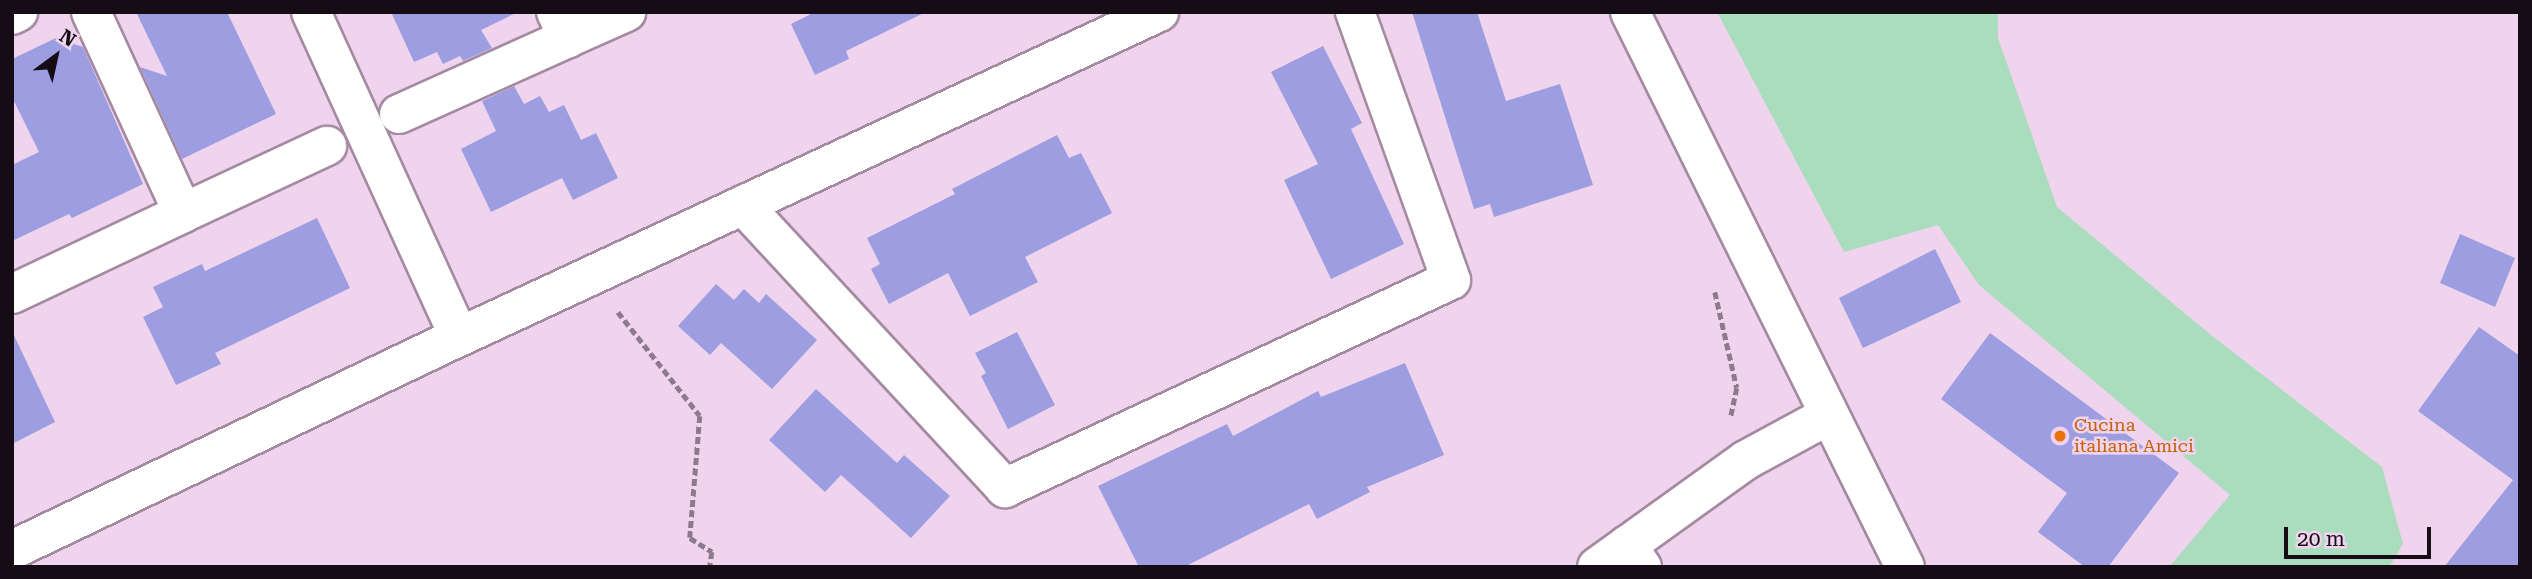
<!DOCTYPE html>
<style>
body{margin:0}
#map{position:relative;width:2532px;height:579px;overflow:hidden;background:#f0d4ed;font-family:"Roboto Serif",serif}
div>[style]{position:absolute}
.green>*{inset:0;background:#a9ddbd}
.building>*{inset:0;background:#9d9de1}
.path>*{height:4.5px;margin-top:-2.25px;transform-origin:0;background:repeating-linear-gradient(90deg,#8d7a8c 0 7px,transparent 0 10.5px)}
.roads{filter:drop-shadow(2px 0 #a48aa1) drop-shadow(-2px 0 #a48aa1) drop-shadow(0 2px #a48aa1) drop-shadow(0 -2px #a48aa1)}
.pedestrian>*{height:38px;margin:-19px;padding:0 19px;transform-origin:19px;border-radius:19px;background:#fff}
.minor>*{height:38px;margin:-19px;padding:0 19px;transform-origin:19px;border-radius:19px;background:#fff}
.tertiary>*{height:38px;margin:-19px;padding:0 19px;transform-origin:19px;border-radius:19px;background:#fff}
.dots>*{width:19px;height:19px;translate:-50% -50%;box-sizing:border-box;border:4px solid #f0d4ed;border-radius:50%}
span{translate:-50% -50%;white-space:nowrap;text-align:center;line-height:1.15;-webkit-text-stroke:5px #f0d4ed;paint-order:stroke}
.food-label{font-size:18px;color:#c56008}
.left{translate:0 -50%;text-align:left}
.frame{position:absolute;inset:0;border:14px solid #150c15;pointer-events:none}
.north{position:absolute;left:21px;top:21px;width:70px;height:70px;-webkit-text-stroke:5px #f0d4ed;paint-order:stroke;rotate:33deg;font-size:19px;font-weight:700;line-height:28px;text-align:center;color:#150c15}
.north::after{content:'';display:block;margin:auto;width:24px;height:32px;background:#150c15;clip-path:polygon(50% 0,100% 100%,50% 72%,0 100%)}
.scale{position:absolute;left:2284px;top:527px;width:147px;height:32px;box-sizing:border-box;border:4px solid #150c15;border-top:0;padding-left:9px;font-size:21px;line-height:24px;white-space:nowrap;color:#150c15;-webkit-text-stroke:5px #f0d4ed;paint-order:stroke}
</style>
<div id="map">
<div class="green">
<div style="clip-path:polygon(1717px 12px,1998px 12px,1998px 38px,2057px 207px,2211px 335px,2382px 467px,2403px 544px,2389px 567px,2169px 567px,2230px 495px,1979px 285px,1938px 225px,1844px 252px)"></div>
</div>
<div class="building">
<div style="clip-path:polygon(136px 12px,227px 12px,276px 114px,182px 159px,140px 67px,167px 76px)"></div>
<div style="clip-path:polygon(391px 12px,518px 12px,481px 30px,492px 48px,463px 61px,460px 56px,443px 64px,437px 52px,414px 62px)"></div>
<div style="clip-path:polygon(815px 12px,926px 12px,846px 51px,849px 59px,815px 75px,791px 24px)"></div>
<div style="clip-path:polygon(1412px 12px,1477px 12px,1506px 101px,1560px 84px,1593px 185px,1494px 217px,1490px 204px,1474px 209px)"></div>
<div style="clip-path:polygon(56px 38px,83px 47px,143px 184px,72px 218px,69px 214px,12px 241px,12px 165px,39px 152px,12px 97px,12px 59px)"></div>
<div style="clip-path:polygon(1323px 46px,1362px 123px,1351px 129px,1404px 244px,1331px 279px,1284px 180px,1318px 164px,1271px 72px)"></div>
<div style="clip-path:polygon(514px 86px,524px 104px,540px 96px,549px 112px,564px 105px,581px 140px,596px 133px,618px 178px,573px 200px,562px 178px,491px 212px,461px 149px,496px 131px,482px 101px)"></div>
<div style="clip-path:polygon(1057px 135px,1069px 158px,1081px 153px,1112px 213px,1025px 257px,1038px 282px,970px 316px,948px 273px,889px 304px,871px 269px,880px 264px,867px 238px,955px 194px,952px 189px)"></div>
<div style="clip-path:polygon(317px 218px,350px 288px,215px 353px,221px 364px,176px 385px,143px 317px,163px 307px,153px 287px,202px 264px,205px 271px)"></div>
<div style="clip-path:polygon(2460px 234px,2515px 258px,2495px 307px,2440px 283px)"></div>
<div style="clip-path:polygon(1935px 249px,1961px 302px,1863px 348px,1839px 298px)"></div>
<div style="clip-path:polygon(716px 284px,734px 300px,744px 289px,759px 303px,766px 294px,817px 340px,772px 389px,721px 343px,710px 355px,678px 326px)"></div>
<div style="clip-path:polygon(2479px 327px,2520px 356px,2520px 567px,2444px 567px,2513px 480px,2418px 411px)"></div>
<div style="clip-path:polygon(12px 331px,55px 422px,12px 444px)"></div>
<div style="clip-path:polygon(1017px 332px,1055px 405px,1008px 429px,981px 376px,986px 373px,975px 353px)"></div>
<div style="clip-path:polygon(1990px 333px,2179px 473px,2108px 567px,2085px 567px,2038px 532px,2067px 493px,1941px 399px)"></div>
<div style="clip-path:polygon(1405px 363px,1444px 455px,1367px 487px,1370px 492px,1317px 519px,1309px 504px,1184px 567px,1139px 567px,1098px 486px,1227px 424px,1233px 436px,1318px 391px,1321px 397px)"></div>
<div style="clip-path:polygon(816px 389px,897px 463px,904px 455px,950px 496px,911px 538px,841px 475px,825px 492px,769px 440px)"></div>
</div>
<div class="path">
<div style="left:1715px;top:292px;width:98px;rotate:77.1deg"></div>
<div style="left:1737px;top:388px;width:30px;rotate:102deg"></div>
<div style="left:618px;top:312px;width:132px;rotate:51.7deg"></div>
<div style="left:700px;top:416px;width:122px;rotate:94.7deg"></div>
<div style="left:690px;top:538px;width:26px;rotate:32deg"></div>
<div style="left:712px;top:552px;width:15px;rotate:98deg"></div>
</div>
<div class="roads">
<div class="pedestrian">
<div style="left:399px;top:114px;width:185px;rotate:-24.2deg"></div>
<div style="left:183px;top:213px;width:159px;rotate:-25deg"></div>
</div>
<div class="minor">
<div style="left:556px;top:12px;width:29px;rotate:65deg"></div>
<div style="left:568px;top:38px;width:64px;rotate:-24.1deg"></div>
<div style="left:12px;top:15px;width:7px;rotate:-27deg"></div>
<div style="left:743px;top:205px;width:386px;rotate:47.2deg"></div>
<div style="left:1005px;top:488px;width:492px;rotate:-25deg"></div>
<div style="left:1451px;top:280px;width:285px;rotate:-109.7deg"></div>
<div style="left:12px;top:294px;width:189px;rotate:-25.3deg"></div>
<div style="left:183px;top:213px;width:221px;rotate:-114.6deg"></div>
<div style="left:1627px;top:545px;width:27px;rotate:56deg"></div>
</div>
<div class="tertiary">
<div style="left:311px;top:12px;width:357px;rotate:65.5deg"></div>
<div style="left:1630px;top:12px;width:619px;rotate:63.64deg"></div>
<div style="left:12px;top:550px;width:495px;rotate:-25.5deg"></div>
<div style="left:459px;top:337px;width:772px;rotate:-24.9deg"></div>
<div style="left:1597px;top:567px;width:183px;rotate:-35.7deg"></div>
<div style="left:1746px;top:460px;width:94px;rotate:-28.5deg"></div>
</div>
</div>
<div class="dots">
<div style="left:2060px;top:436px;background:#e8710a"></div>
</div>
<div class="food-label">
<span class="left" style="left:2074px;top:436px">Cucina<br>italiana Amici</span>
</div>
<div class="frame"></div>
<div class="north">N</div>
<div class="scale">20 m</div>
</div>
